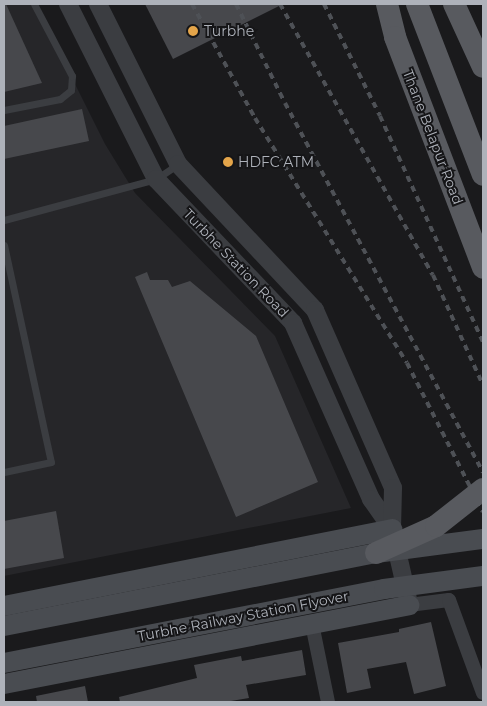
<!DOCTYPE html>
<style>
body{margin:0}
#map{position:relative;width:487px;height:706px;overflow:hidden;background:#1a1a1c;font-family:Montserrat,sans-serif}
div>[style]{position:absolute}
.built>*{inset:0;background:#262629}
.building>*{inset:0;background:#47484c}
.service>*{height:7px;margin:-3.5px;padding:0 3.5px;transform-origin:3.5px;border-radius:3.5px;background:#3b3d41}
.minor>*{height:14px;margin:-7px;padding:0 7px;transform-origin:7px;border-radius:7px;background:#3b3d41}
.tertiary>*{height:18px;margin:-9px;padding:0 9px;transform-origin:9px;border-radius:9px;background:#3b3d41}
.secondary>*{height:20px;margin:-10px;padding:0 10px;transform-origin:10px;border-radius:10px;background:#494c51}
.primary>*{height:22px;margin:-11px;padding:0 11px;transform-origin:11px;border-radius:11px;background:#585a5f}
.rail>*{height:4px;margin-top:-2px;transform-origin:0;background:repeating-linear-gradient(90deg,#4e5156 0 6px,transparent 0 11px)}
.secondary-bridge>*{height:20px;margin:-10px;padding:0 10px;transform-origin:10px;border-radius:10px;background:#494c51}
.primary-bridge>*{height:22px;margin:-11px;padding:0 11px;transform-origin:11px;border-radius:11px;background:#585a5f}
.dots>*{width:14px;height:14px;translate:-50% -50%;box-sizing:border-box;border:2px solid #151517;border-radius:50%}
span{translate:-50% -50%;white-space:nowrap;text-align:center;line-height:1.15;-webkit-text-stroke:4px #151517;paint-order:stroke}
.poi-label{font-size:14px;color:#aeb2ba}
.left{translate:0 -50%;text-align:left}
.street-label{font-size:14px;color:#aeb2ba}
.frame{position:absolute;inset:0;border:5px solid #aeb2ba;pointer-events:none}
</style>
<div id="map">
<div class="built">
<div style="clip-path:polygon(4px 4px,35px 4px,105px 144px,135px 193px,275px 336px,351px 508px,4px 576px)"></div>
</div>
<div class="building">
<div style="clip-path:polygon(4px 4px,6px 4px,42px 83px,4px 92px)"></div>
<div style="clip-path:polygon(145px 4px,283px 4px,173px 59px)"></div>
<div style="clip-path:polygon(82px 109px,89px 141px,4px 159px,4px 126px)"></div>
<div style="clip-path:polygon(147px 272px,150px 280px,168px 280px,172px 287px,190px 281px,256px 336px,318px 482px,236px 517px,135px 277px)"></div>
<div style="clip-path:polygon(56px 511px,64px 558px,4px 569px,4px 521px)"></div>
<div style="clip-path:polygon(431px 622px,446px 686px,414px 694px,406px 662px,367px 669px,371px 688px,347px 693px,338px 643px,399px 632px,399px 629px)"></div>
<div style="clip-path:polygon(302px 650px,306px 675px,246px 685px,249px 698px,225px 702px,120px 702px,119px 697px,197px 678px,194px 665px,241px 656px,242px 661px)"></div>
<div style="clip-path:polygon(85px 686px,88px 702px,37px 702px,36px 696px)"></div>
</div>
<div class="service">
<div style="left:4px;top:110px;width:57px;rotate:-11.1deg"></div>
<div style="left:60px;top:99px;width:14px;rotate:-39deg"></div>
<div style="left:71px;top:90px;width:14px;rotate:-86deg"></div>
<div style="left:72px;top:76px;width:81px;rotate:-117.8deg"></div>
<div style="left:4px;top:220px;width:157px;rotate:-15.1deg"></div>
<div style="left:156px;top:179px;width:27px;rotate:-34deg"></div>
<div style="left:4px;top:245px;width:222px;rotate:77.8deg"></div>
<div style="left:51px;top:462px;width:48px;rotate:168deg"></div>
</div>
<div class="minor">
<div style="left:409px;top:605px;width:40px;rotate:-7.1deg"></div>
<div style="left:449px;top:600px;width:99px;rotate:69.9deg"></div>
<div style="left:312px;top:624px;width:80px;rotate:78.4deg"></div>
</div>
<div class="tertiary">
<div style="left:68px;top:4px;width:196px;rotate:63.3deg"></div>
<div style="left:156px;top:179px;width:199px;rotate:46.4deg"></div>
<div style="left:293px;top:323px;width:193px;rotate:66.1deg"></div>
<div style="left:371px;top:499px;width:37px;rotate:55deg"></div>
<div style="left:98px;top:4px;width:179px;rotate:63.4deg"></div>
<div style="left:178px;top:164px;width:200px;rotate:46.8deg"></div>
<div style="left:315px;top:310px;width:194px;rotate:66.3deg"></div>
<div style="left:393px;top:488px;width:41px;rotate:91.4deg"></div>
<div style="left:392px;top:529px;width:72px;rotate:77.1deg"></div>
</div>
<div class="secondary">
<div style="left:4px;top:606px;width:396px;rotate:-11.2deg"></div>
<div style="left:4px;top:684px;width:413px;rotate:-11deg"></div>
</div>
<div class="primary">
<div style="left:387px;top:4px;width:34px;rotate:76deg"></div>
<div style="left:395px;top:37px;width:247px;rotate:69.1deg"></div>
<div style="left:417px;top:4px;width:183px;rotate:68.9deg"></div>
<div style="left:454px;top:4px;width:69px;rotate:65.3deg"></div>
</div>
<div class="rail">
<div style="left:192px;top:4px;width:130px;rotate:61.1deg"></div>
<div style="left:255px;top:118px;width:288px;rotate:58.2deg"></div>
<div style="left:407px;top:363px;width:167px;rotate:63deg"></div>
<div style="left:236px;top:4px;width:110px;rotate:63.7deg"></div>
<div style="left:285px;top:103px;width:419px;rotate:61.8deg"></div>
<div style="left:280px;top:4px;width:311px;rotate:60.6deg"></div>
<div style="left:433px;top:275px;width:121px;rotate:65.6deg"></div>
<div style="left:324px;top:4px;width:125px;rotate:63.4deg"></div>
<div style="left:380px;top:116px;width:248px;rotate:65.5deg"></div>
</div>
<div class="secondary-bridge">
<div style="left:4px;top:626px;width:379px;rotate:-11.1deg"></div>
<div style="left:376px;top:553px;width:108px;rotate:-7.5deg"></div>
<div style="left:4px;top:663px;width:387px;rotate:-11deg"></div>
<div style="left:384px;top:589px;width:100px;rotate:-7.5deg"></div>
</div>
<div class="primary-bridge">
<div style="left:376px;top:553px;width:66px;rotate:-24.2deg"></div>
<div style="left:436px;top:526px;width:60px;rotate:-38.2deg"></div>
</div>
<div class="dots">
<div style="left:193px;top:31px;background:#e4a54a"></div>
<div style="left:228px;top:162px;background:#e4a54a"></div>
</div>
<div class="poi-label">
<span class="left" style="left:204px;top:31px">Turbhe</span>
<span class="left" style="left:238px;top:162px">HDFC ATM</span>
</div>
<div class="street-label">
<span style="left:433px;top:137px;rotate:69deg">Thane Belapur Road</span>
<span style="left:236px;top:263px;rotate:46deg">Turbhe Station Road</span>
<span style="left:243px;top:616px;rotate:-11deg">Turbhe Railway Station Flyover</span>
</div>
<div class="frame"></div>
</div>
